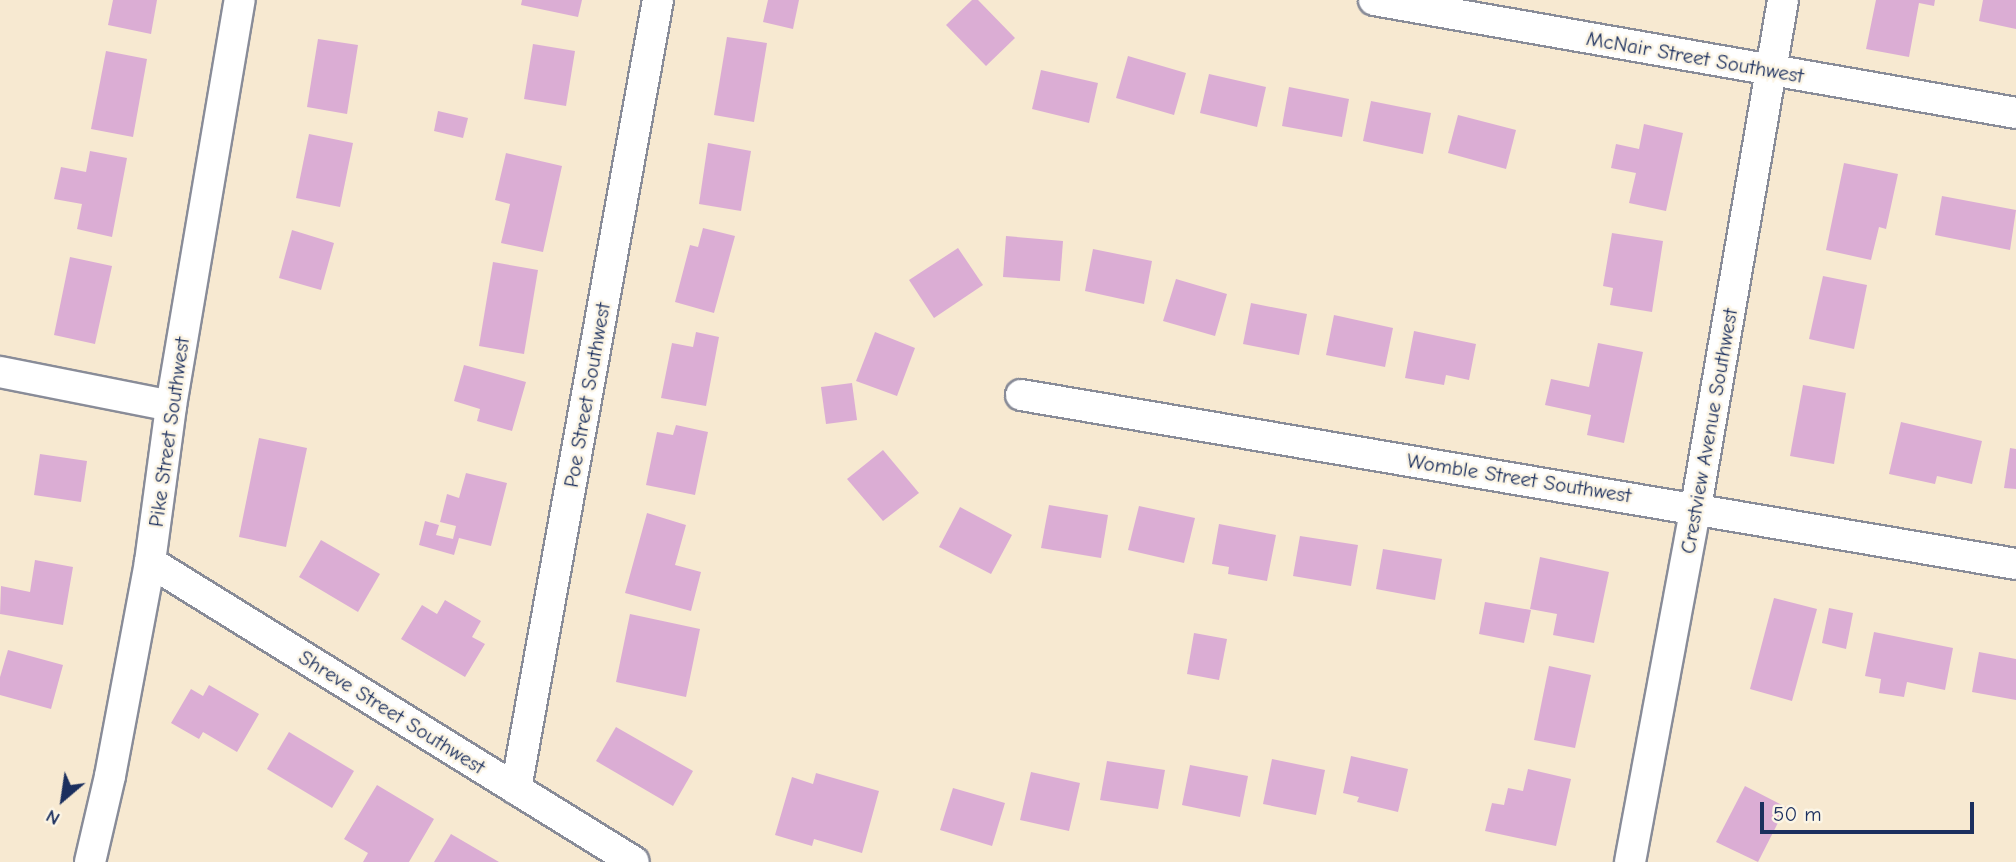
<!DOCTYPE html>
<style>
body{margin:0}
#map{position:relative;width:2016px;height:862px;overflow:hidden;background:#f7e9d1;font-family:"Comic Neue",sans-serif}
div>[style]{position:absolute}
.building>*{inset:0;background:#dbadd4}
.roads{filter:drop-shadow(2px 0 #898c98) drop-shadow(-2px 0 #898c98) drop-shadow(0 2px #898c98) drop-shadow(0 -2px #898c98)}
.minor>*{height:30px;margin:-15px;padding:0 15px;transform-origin:15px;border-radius:15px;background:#fff}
span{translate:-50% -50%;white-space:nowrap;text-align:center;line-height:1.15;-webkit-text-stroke:5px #fcf5e5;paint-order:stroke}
.street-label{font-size:21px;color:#1b2f5e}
.north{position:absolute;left:28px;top:764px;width:70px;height:70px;-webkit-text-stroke:5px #fcf5e5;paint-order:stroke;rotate:209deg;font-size:19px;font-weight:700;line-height:28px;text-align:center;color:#1b2f5e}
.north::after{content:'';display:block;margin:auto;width:24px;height:32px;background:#1b2f5e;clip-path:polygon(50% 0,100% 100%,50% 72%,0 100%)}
.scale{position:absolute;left:1760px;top:802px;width:214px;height:32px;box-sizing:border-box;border:4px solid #1b2f5e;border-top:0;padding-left:9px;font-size:21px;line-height:24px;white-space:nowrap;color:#1b2f5e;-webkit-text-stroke:5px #fcf5e5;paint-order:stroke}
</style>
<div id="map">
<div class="building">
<div style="clip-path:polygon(113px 0,157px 0,151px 34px,108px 25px)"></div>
<div style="clip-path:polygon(522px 0,582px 0,578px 17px,521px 5px)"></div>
<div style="clip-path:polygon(768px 0,799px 0,793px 29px,763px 22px)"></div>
<div style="clip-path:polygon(972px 0,978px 0,1015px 38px,986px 66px,946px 25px)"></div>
<div style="clip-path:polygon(1876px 0,1935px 0,1934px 6px,1919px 3px,1909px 57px,1866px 49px)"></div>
<div style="clip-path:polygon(1983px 0,2016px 0,2016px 29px,1979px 21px)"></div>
<div style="clip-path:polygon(727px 37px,767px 43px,754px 122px,714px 115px)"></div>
<div style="clip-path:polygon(318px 39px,358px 45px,347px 114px,307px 107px)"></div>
<div style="clip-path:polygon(533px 44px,575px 51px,566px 106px,524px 99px)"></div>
<div style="clip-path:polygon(106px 51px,147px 59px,133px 137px,91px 129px)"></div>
<div style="clip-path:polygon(1128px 56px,1186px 73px,1174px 115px,1116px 98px)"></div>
<div style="clip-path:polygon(1041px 70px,1098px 83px,1089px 123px,1032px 109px)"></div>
<div style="clip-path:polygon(1209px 74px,1266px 87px,1257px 127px,1200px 113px)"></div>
<div style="clip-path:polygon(1289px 87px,1349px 99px,1342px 137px,1282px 126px)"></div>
<div style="clip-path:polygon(1371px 101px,1431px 113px,1423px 154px,1363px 141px)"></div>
<div style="clip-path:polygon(438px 111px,468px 118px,463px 138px,434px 131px)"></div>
<div style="clip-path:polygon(1458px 115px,1516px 130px,1506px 169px,1448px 153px)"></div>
<div style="clip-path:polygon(1644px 124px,1683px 133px,1666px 211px,1629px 203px,1636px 173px,1611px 168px,1616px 144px,1639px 149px)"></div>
<div style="clip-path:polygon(309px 134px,353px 143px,340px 207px,296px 198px)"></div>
<div style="clip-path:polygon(708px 143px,751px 151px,741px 211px,699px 204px)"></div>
<div style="clip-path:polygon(90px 151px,127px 158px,112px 237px,77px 229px,82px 204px,54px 199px,61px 167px,86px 172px)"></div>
<div style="clip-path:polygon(506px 153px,562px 166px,543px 252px,501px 243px,510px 204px,495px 200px)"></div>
<div style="clip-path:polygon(1844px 163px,1898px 174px,1886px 229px,1879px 227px,1871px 260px,1826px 250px)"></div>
<div style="clip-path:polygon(1942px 196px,2016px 210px,2010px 250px,1935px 235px)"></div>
<div style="clip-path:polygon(703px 228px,735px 236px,714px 313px,675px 302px,690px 245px,698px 247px)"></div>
<div style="clip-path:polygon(292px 230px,334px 243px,321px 290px,279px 278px)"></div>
<div style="clip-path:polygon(1612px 233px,1663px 241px,1652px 312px,1610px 305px,1613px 288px,1603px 286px)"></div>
<div style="clip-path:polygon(1006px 236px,1063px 241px,1060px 281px,1003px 277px)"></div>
<div style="clip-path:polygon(958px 248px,983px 285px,934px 318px,909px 280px)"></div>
<div style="clip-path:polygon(1093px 249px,1152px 261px,1144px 304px,1085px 291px)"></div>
<div style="clip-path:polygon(70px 257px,112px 266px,95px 344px,54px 335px)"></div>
<div style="clip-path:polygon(493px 262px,538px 270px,524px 354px,479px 346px)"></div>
<div style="clip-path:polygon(1823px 276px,1867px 285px,1854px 349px,1809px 339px)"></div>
<div style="clip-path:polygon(1176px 279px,1227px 294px,1215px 336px,1163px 321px)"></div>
<div style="clip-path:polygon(1251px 303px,1307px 314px,1299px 355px,1243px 344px)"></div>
<div style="clip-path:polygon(1334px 315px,1393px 328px,1385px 367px,1326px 355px)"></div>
<div style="clip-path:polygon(1414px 331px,1476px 344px,1469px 380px,1446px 375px,1444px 385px,1405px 378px)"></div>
<div style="clip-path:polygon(696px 332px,719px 337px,706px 406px,661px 398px,672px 343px,693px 347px)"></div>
<div style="clip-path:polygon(875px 332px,915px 348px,897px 396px,856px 381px)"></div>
<div style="clip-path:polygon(1598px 343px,1643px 352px,1624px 443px,1587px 435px,1591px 415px,1545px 405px,1551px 379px,1589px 387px)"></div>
<div style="clip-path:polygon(464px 365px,526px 382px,512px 431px,477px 421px,480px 409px,454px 401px)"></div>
<div style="clip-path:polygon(852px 383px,857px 420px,826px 424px,821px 387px)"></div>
<div style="clip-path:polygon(1803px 385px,1846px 393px,1834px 464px,1790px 456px)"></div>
<div style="clip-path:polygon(1901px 422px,1982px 441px,1972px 484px,1937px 476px,1935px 484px,1889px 474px)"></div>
<div style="clip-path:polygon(676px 425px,708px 432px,695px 495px,646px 485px,657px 432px,673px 435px)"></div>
<div style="clip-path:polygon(259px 438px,307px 448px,286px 547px,239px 537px)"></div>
<div style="clip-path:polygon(2010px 448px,2016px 449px,2016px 489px,2004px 488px)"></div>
<div style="clip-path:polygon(883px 450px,919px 493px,883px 521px,847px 479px)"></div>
<div style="clip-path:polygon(40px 454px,87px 461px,81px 502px,34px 495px)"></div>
<div style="clip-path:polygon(466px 473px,507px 483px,491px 546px,459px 538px,454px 555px,419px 545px,425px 521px,439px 525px,436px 535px,453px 539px,456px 526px,440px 522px,447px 494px,459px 498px)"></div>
<div style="clip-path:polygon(1049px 505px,1108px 515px,1101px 558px,1041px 548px)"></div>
<div style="clip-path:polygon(1139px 506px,1195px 518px,1184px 563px,1128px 550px)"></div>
<div style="clip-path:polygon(960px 507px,1012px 535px,991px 574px,939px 547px)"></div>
<div style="clip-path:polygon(647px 513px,686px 525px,675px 565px,701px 572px,691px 611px,625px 593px)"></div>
<div style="clip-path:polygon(1219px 524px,1276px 535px,1267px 581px,1228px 574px,1229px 567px,1212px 564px)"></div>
<div style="clip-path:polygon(1300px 536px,1358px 545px,1351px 586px,1293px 576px)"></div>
<div style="clip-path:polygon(321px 540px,380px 574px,358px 612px,299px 577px)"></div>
<div style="clip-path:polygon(1383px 549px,1442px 559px,1435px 600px,1376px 589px)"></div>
<div style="clip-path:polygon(1540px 557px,1609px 572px,1594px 643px,1553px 635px,1557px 614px,1530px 609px)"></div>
<div style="clip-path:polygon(35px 560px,73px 567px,63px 625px,0 614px,1px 586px,30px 592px)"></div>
<div style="clip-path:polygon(1774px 598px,1817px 609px,1792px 701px,1750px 689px)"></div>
<div style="clip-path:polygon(445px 600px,481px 621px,472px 637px,485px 644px,465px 677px,401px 639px,422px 605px,437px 614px)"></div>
<div style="clip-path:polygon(1485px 602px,1531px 610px,1524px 643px,1479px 634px)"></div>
<div style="clip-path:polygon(1829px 608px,1853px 613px,1846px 649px,1822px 643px)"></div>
<div style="clip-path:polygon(630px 614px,700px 629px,686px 697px,616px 682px)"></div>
<div style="clip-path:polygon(1874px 632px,1953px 648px,1945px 690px,1907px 682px,1904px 697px,1879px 693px,1881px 679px,1865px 676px)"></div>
<div style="clip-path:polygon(1194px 633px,1227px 639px,1219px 680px,1187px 674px)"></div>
<div style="clip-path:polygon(8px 650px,63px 665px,51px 709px,0 695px,0 677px)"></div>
<div style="clip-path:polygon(1979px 652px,2016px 659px,2016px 700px,1972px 692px)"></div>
<div style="clip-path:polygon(1549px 666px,1591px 675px,1575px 748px,1534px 740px)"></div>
<div style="clip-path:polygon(209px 685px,259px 714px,237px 752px,203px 732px,199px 739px,171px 723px,191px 689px,203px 696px)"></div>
<div style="clip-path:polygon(616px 727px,693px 771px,673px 806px,596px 761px)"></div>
<div style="clip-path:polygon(289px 732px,354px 771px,332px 808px,267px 769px)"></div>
<div style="clip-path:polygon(1351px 756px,1408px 769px,1398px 812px,1357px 802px,1359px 797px,1343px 793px)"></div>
<div style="clip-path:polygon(1272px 759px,1325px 770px,1316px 815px,1263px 804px)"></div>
<div style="clip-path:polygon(1107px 761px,1165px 770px,1158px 809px,1100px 800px)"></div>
<div style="clip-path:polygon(1190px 765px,1248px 776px,1240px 817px,1182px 805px)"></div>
<div style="clip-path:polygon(1528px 769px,1571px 779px,1556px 846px,1485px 831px,1492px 803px,1504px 805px,1508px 788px,1523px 791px)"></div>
<div style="clip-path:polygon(1031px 772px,1080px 783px,1069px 831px,1020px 820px)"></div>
<div style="clip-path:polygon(816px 773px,879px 791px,862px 853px,814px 839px,812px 846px,775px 835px,792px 777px,813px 784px)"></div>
<div style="clip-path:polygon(377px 785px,434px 819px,409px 862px,363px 862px,368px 853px,344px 839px)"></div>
<div style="clip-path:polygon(1745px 786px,1786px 807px,1758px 862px,1716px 842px)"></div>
<div style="clip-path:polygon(953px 788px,1005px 803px,992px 846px,940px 830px)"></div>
<div style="clip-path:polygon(451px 834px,499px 862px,434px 862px)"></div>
</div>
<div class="roads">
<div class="minor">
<div style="left:1374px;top:0;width:652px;rotate:9.98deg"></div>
<div style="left:0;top:372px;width:174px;rotate:11.2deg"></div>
<div style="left:1021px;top:395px;width:1009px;rotate:9.64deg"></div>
<div style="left:150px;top:562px;width:569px;rotate:31.79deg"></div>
<div style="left:516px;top:789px;width:802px;rotate:-79.8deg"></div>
<div style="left:90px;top:862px;width:88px;rotate:-76.9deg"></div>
<div style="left:110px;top:776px;width:218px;rotate:-79.4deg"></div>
<div style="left:150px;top:562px;width:157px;rotate:-82.3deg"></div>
<div style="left:171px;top:406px;width:412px;rotate:-80.4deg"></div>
<div style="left:1630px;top:862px;width:361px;rotate:-79.5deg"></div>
<div style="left:1696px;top:507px;width:514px;rotate:-80.26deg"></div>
</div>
</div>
<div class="street-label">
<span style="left:1695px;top:57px;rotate:10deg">McNair Street Southwest</span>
<span style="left:587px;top:395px;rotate:-80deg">Poe Street Southwest</span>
<span style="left:1709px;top:431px;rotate:-80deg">Crestview Avenue Southwest</span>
<span style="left:169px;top:432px;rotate:-82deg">Pike Street Southwest</span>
<span style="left:1519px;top:478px;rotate:9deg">Womble Street Southwest</span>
<span style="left:392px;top:712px;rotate:32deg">Shreve Street Southwest</span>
</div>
<div class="north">N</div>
<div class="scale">50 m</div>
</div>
